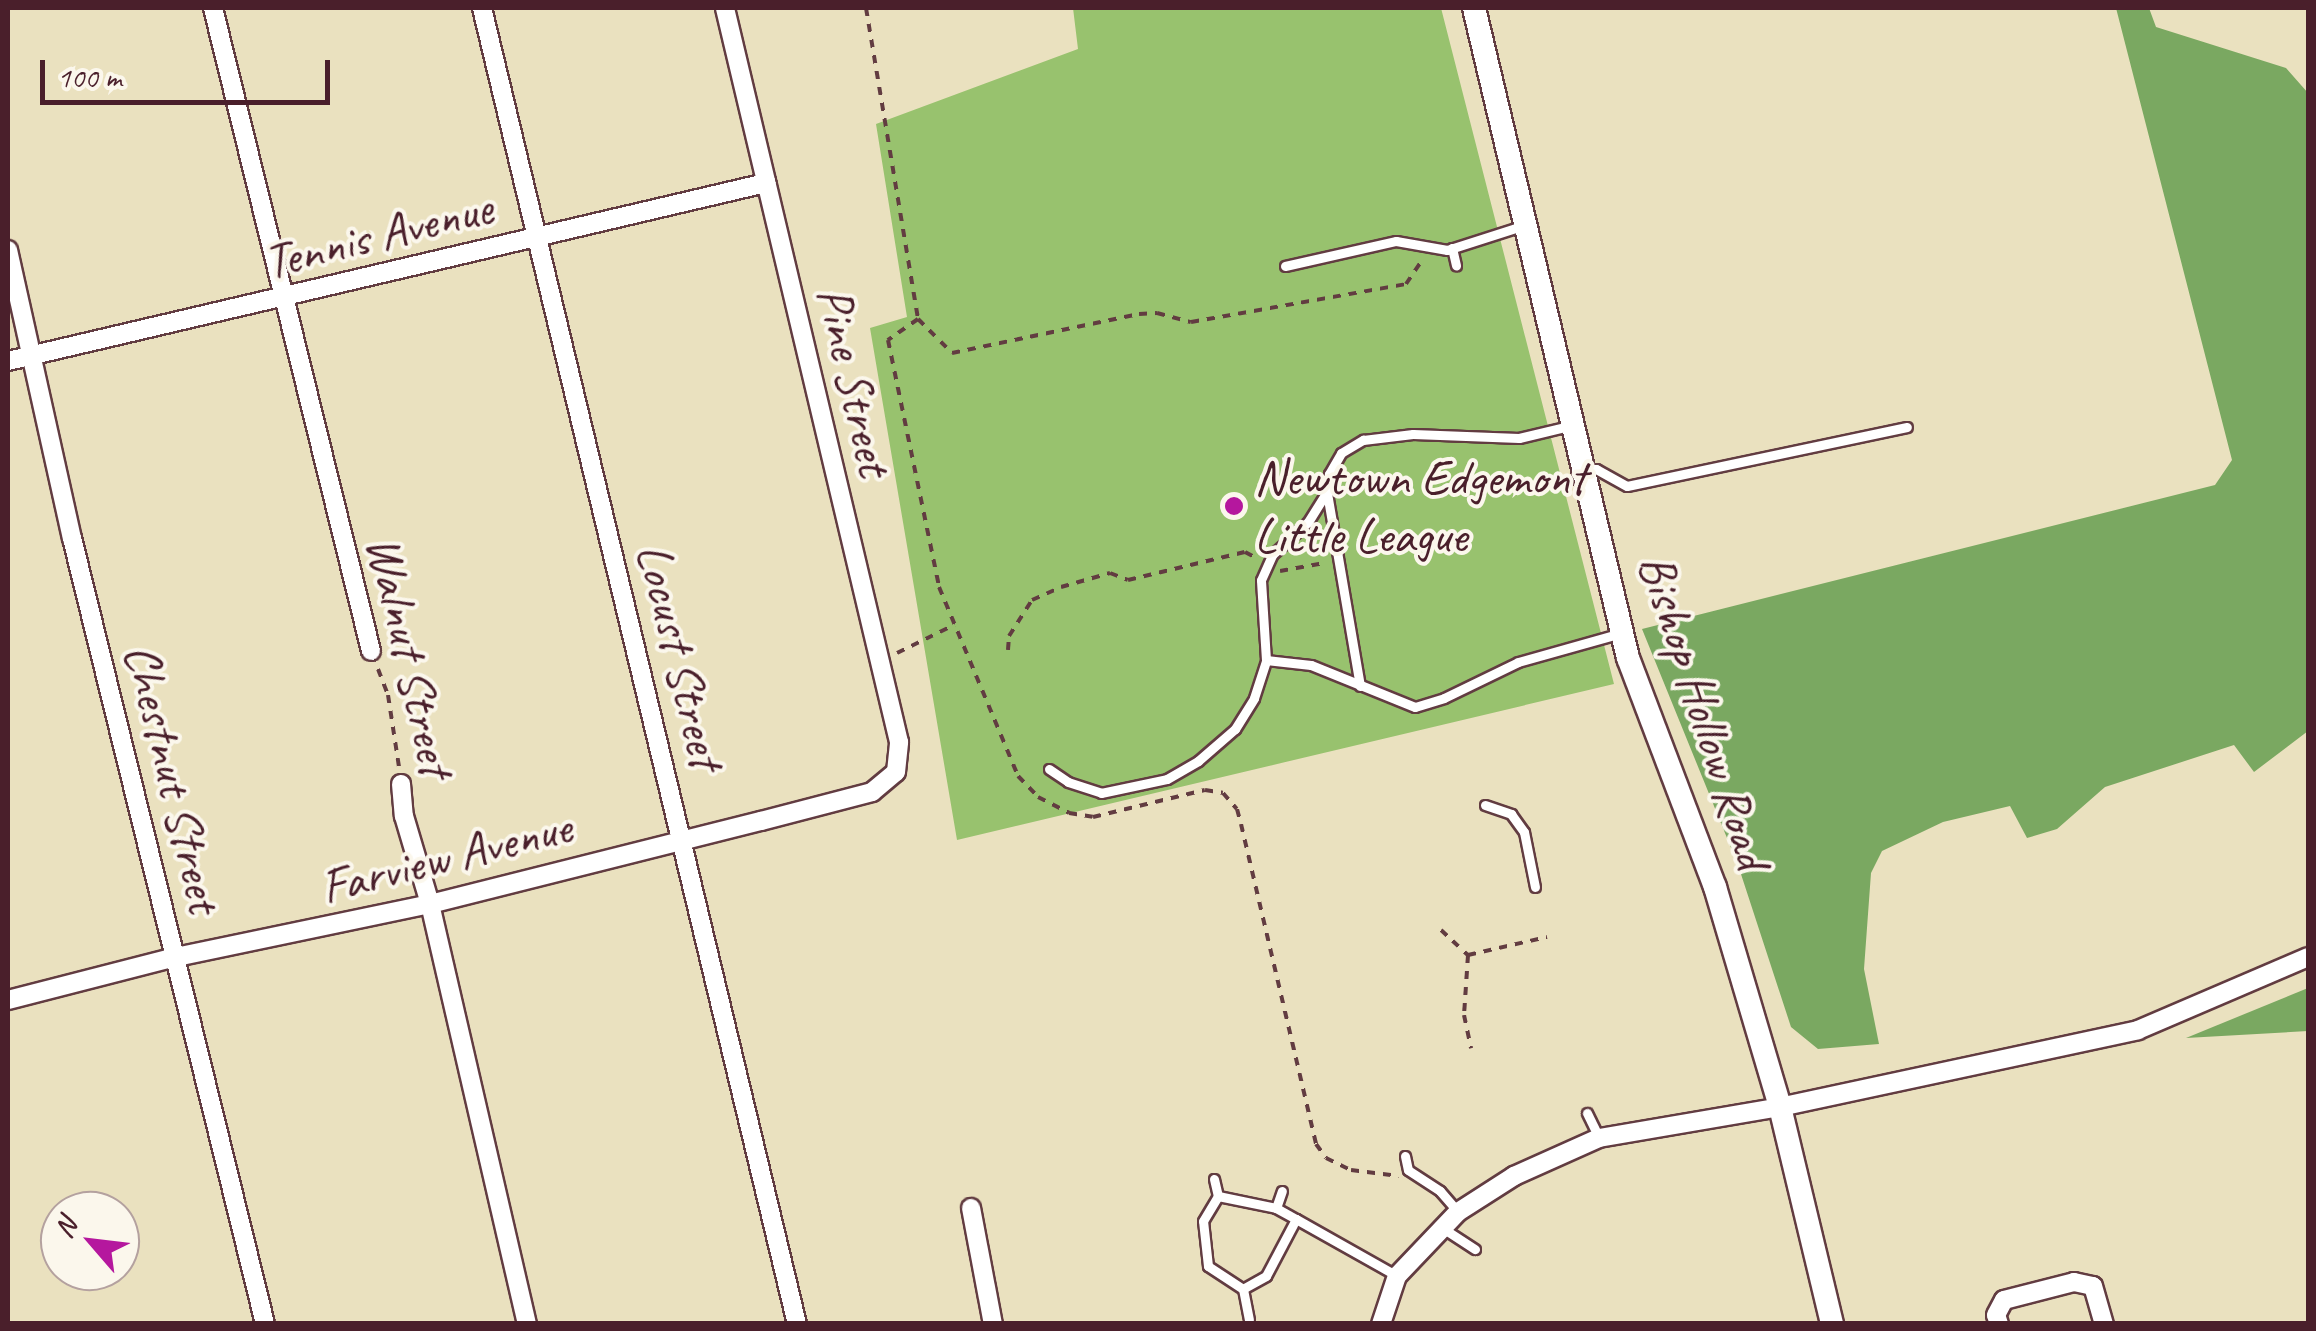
<!DOCTYPE html>
<style>
body{margin:0}
#map{position:relative;width:2316px;height:1331px;overflow:hidden;background:#eae1bf;font-family:Caveat,sans-serif}
div>[style]{position:absolute}
.green>*{inset:0;background:#98c26e}
.forest>*{inset:0;background:#7aa861}
.path>*{height:4px;margin-top:-2px;transform-origin:0;background:repeating-linear-gradient(90deg,#623c41 0 8px,transparent 0 16px)}
.roads{filter:drop-shadow(2px 0 #623c41) drop-shadow(-2px 0 #623c41) drop-shadow(0 2px #623c41) drop-shadow(0 -2px #623c41)}
.service>*{height:9px;margin:-4.5px;padding:0 4.5px;transform-origin:4.5px;border-radius:4.5px;background:#fff}
.minor>*{height:18px;margin:-9px;padding:0 9px;transform-origin:9px;border-radius:9px;background:#fff}
.tertiary>*{height:22px;margin:-11px;padding:0 11px;transform-origin:11px;border-radius:11px;background:#fff}
.dots>*{width:28px;height:28px;translate:-50% -50%;box-sizing:border-box;border:5px solid #fbf7ec;border-radius:50%}
span{translate:-50% -50%;white-space:nowrap;text-align:center;line-height:1.15;-webkit-text-stroke:8px #fbf7ec;paint-order:stroke}
.street-label{font-size:50px;color:#4a1f2b}
.poi-label{font-size:50px;color:#4a1f2b}
.left{translate:0 -50%;text-align:left}
.frame{position:absolute;inset:0;border:10px solid #4a1f2b;pointer-events:none}
.north{position:absolute;left:40px;top:1191px;width:100px;height:100px;box-sizing:border-box;background:#fbf7ec;border:2px solid #b4a19f;border-radius:50%;rotate:298deg;font-size:28px;font-weight:700;line-height:40px;text-align:center;color:#4a1f2b}
.north::after{content:'';display:block;margin:auto;width:35px;height:45px;background:#b5179e;clip-path:polygon(50% 0,100% 100%,50% 72%,0 100%)}
.scale{position:absolute;left:40px;top:60px;width:290px;height:45px;box-sizing:border-box;border:5px solid #4a1f2b;border-top:0;padding-left:12px;font-size:30px;line-height:35px;white-space:nowrap;color:#4a1f2b;-webkit-text-stroke:8px #fbf7ec;paint-order:stroke}
</style>
<div id="map">
<div class="green">
<div style="clip-path:polygon(1073px 8px,1441px 8px,1614px 684px,957px 840px,870px 328px,907px 317px,876px 124px,1078px 49px)"></div>
</div>
<div class="forest">
<div style="clip-path:polygon(2116px 8px,2149px 8px,2156px 27px,2286px 68px,2308px 93px,2308px 731px,2254px 772px,2234px 745px,2105px 787px,2057px 829px,2027px 838px,2010px 806px,1943px 822px,1882px 851px,1871px 873px,1864px 969px,1879px 1044px,1818px 1049px,1791px 1027px,1738px 865px,1642px 629px,2215px 485px,2232px 460px)"></div>
<div style="clip-path:polygon(2308px 988px,2308px 1031px,2186px 1038px)"></div>
</div>
<div class="path">
<div style="left:866px;top:8px;width:315px;rotate:80.5deg"></div>
<div style="left:918px;top:319px;width:48px;rotate:45deg"></div>
<div style="left:952px;top:353px;width:191px;rotate:-11.8deg"></div>
<div style="left:1139px;top:314px;width:18px;rotate:-3deg"></div>
<div style="left:1157px;top:313px;width:35px;rotate:15deg"></div>
<div style="left:1191px;top:322px;width:218px;rotate:-10deg"></div>
<div style="left:1406px;top:284px;width:30px;rotate:-56deg"></div>
<div style="left:918px;top:319px;width:37px;rotate:145deg"></div>
<div style="left:888px;top:340px;width:252px;rotate:78.3deg"></div>
<div style="left:939px;top:587px;width:205px;rotate:67.3deg"></div>
<div style="left:1018px;top:776px;width:29px;rotate:46deg"></div>
<div style="left:1038px;top:797px;width:35px;rotate:27deg"></div>
<div style="left:1069px;top:813px;width:24px;rotate:9deg"></div>
<div style="left:1093px;top:817px;width:115px;rotate:-13.6deg"></div>
<div style="left:1205px;top:790px;width:18px;rotate:9deg"></div>
<div style="left:1223px;top:793px;width:21px;rotate:49deg"></div>
<div style="left:1237px;top:809px;width:16px;rotate:75deg"></div>
<div style="left:1241px;top:824px;width:329px;rotate:76.8deg"></div>
<div style="left:1316px;top:1144px;width:17px;rotate:54deg"></div>
<div style="left:1326px;top:1158px;width:28px;rotate:26deg"></div>
<div style="left:1351px;top:1170px;width:48px;rotate:7.1deg"></div>
<div style="left:1280px;top:571px;width:45px;rotate:-10.3deg"></div>
<div style="left:1008px;top:650px;width:14px;rotate:-86deg"></div>
<div style="left:1009px;top:636px;width:43px;rotate:-57.4deg"></div>
<div style="left:1032px;top:600px;width:32px;rotate:-24deg"></div>
<div style="left:1061px;top:587px;width:51px;rotate:-15.9deg"></div>
<div style="left:1110px;top:573px;width:19px;rotate:21deg"></div>
<div style="left:1128px;top:580px;width:120px;rotate:-13.5deg"></div>
<div style="left:1245px;top:552px;width:15px;rotate:28deg"></div>
<div style="left:897px;top:653px;width:64px;rotate:-26.2deg"></div>
<div style="left:378px;top:669px;width:28px;rotate:69deg"></div>
<div style="left:388px;top:695px;width:73px;rotate:81.3deg"></div>
<div style="left:1441px;top:930px;width:37px;rotate:43deg"></div>
<div style="left:1468px;top:955px;width:81px;rotate:-12.8deg"></div>
<div style="left:1468px;top:955px;width:60px;rotate:93.8deg"></div>
<div style="left:1464px;top:1015px;width:34px;rotate:78deg"></div>
</div>
<div class="roads">
<div class="service">
<div style="left:1452px;top:248px;width:18px;rotate:77deg"></div>
<div style="left:1285px;top:266px;width:114px;rotate:-12.7deg"></div>
<div style="left:1396px;top:241px;width:52px;rotate:10deg"></div>
<div style="left:1447px;top:250px;width:82px;rotate:-17.8deg"></div>
<div style="left:1587px;top:469px;width:9px"></div>
<div style="left:1596px;top:469px;width:35px;rotate:29deg"></div>
<div style="left:1627px;top:486px;width:286px;rotate:-11.9deg"></div>
<div style="left:1266px;top:660px;width:45px;rotate:6.3deg"></div>
<div style="left:1311px;top:665px;width:112px;rotate:22deg"></div>
<div style="left:1415px;top:707px;width:30px;rotate:-17deg"></div>
<div style="left:1444px;top:698px;width:82px;rotate:-25.9deg"></div>
<div style="left:1518px;top:662px;width:107px;rotate:-15.7deg"></div>
<div style="left:1360px;top:686px;width:197px;rotate:-99.7deg"></div>
<div style="left:1327px;top:492px;width:18px;rotate:-84deg"></div>
<div style="left:1329px;top:474px;width:24px;rotate:-60deg"></div>
<div style="left:1341px;top:453px;width:26px;rotate:-31deg"></div>
<div style="left:1363px;top:440px;width:50px;rotate:-6.8deg"></div>
<div style="left:1413px;top:434px;width:106px;rotate:2.2deg"></div>
<div style="left:1519px;top:438px;width:51px;rotate:-13.5deg"></div>
<div style="left:1049px;top:769px;width:23px;rotate:34deg"></div>
<div style="left:1068px;top:782px;width:35px;rotate:18deg"></div>
<div style="left:1101px;top:793px;width:67px;rotate:-12deg"></div>
<div style="left:1167px;top:779px;width:36px;rotate:-30deg"></div>
<div style="left:1198px;top:761px;width:49px;rotate:-40.9deg"></div>
<div style="left:1235px;top:729px;width:36px;rotate:-58deg"></div>
<div style="left:1254px;top:698px;width:40px;rotate:-72deg"></div>
<div style="left:1266px;top:660px;width:80px;rotate:-93.6deg"></div>
<div style="left:1261px;top:580px;width:27px;rotate:-66deg"></div>
<div style="left:1272px;top:555px;width:49px;rotate:-42.5deg"></div>
<div style="left:1308px;top:522px;width:36px;rotate:-58deg"></div>
<div style="left:1485px;top:805px;width:28px;rotate:19deg"></div>
<div style="left:1511px;top:814px;width:22px;rotate:54deg"></div>
<div style="left:1524px;top:832px;width:56px;rotate:78.7deg"></div>
<div style="left:1587px;top:1113px;width:28px;rotate:64deg"></div>
<div style="left:1405px;top:1156px;width:14px;rotate:78deg"></div>
<div style="left:1408px;top:1170px;width:38px;rotate:33deg"></div>
<div style="left:1440px;top:1191px;width:28px;rotate:49deg"></div>
<div style="left:1214px;top:1179px;width:17px;rotate:77deg"></div>
<div style="left:1276px;top:1208px;width:18px;rotate:-71deg"></div>
<div style="left:1296px;top:1219px;width:64px;rotate:117.8deg"></div>
<div style="left:1266px;top:1276px;width:26px;rotate:151deg"></div>
<div style="left:1243px;top:1289px;width:42px;rotate:-146.7deg"></div>
<div style="left:1208px;top:1266px;width:45px;rotate:-96.3deg"></div>
<div style="left:1203px;top:1221px;width:29px;rotate:-59deg"></div>
<div style="left:1218px;top:1196px;width:59px;rotate:11.7deg"></div>
<div style="left:1276px;top:1208px;width:23px;rotate:29deg"></div>
<div style="left:1296px;top:1219px;width:116px;rotate:29.4deg"></div>
<div style="left:1444px;top:1229px;width:37px;rotate:33deg"></div>
<div style="left:1243px;top:1289px;width:31px;rotate:79deg"></div>
</div>
<div class="minor">
<div style="left:213px;top:8px;width:662px;rotate:76.19deg"></div>
<div style="left:482px;top:8px;width:1353px;rotate:76.54deg"></div>
<div style="left:8px;top:250px;width:295px;rotate:77.5deg"></div>
<div style="left:72px;top:538px;width:809px;rotate:76.2deg"></div>
<div style="left:8px;top:361px;width:779px;rotate:-13.22deg"></div>
<div style="left:401px;top:784px;width:32px;rotate:85deg"></div>
<div style="left:404px;top:816px;width:92px;rotate:73.5deg"></div>
<div style="left:430px;top:904px;width:431px;rotate:77deg"></div>
<div style="left:8px;top:1000px;width:173px;rotate:-14.4deg"></div>
<div style="left:176px;top:957px;width:259px;rotate:-11.8deg"></div>
<div style="left:430px;top:904px;width:341px;rotate:-14.1deg"></div>
<div style="left:761px;top:821px;width:115px;rotate:-14.6deg"></div>
<div style="left:872px;top:792px;width:31px;rotate:-40deg"></div>
<div style="left:896px;top:772px;width:30px;rotate:-84deg"></div>
<div style="left:899px;top:742px;width:754px;rotate:-103.34deg"></div>
<div style="left:971px;top:1208px;width:118px;rotate:79.3deg"></div>
<div style="left:1381px;top:1324px;width:51px;rotate:-71.6deg"></div>
<div style="left:1397px;top:1276px;width:88px;rotate:-46.4deg"></div>
<div style="left:1458px;top:1212px;width:67px;rotate:-32.7deg"></div>
<div style="left:1514px;top:1176px;width:93px;rotate:-24.1deg"></div>
<div style="left:1599px;top:1138px;width:184px;rotate:-9.7deg"></div>
<div style="left:1780px;top:1107px;width:366px;rotate:-12.1deg"></div>
<div style="left:2138px;top:1030px;width:185px;rotate:-23.2deg"></div>
<div style="left:1999px;top:1324px;width:9px;rotate:-108deg"></div>
<div style="left:1996px;top:1315px;width:17px;rotate:-62deg"></div>
<div style="left:2004px;top:1300px;width:72px;rotate:-14.4deg"></div>
<div style="left:2074px;top:1282px;width:19px;rotate:12deg"></div>
<div style="left:2093px;top:1286px;width:40px;rotate:74deg"></div>
</div>
<div class="tertiary">
<div style="left:1474px;top:8px;width:668px;rotate:76.67deg"></div>
<div style="left:1628px;top:658px;width:245px;rotate:69.2deg"></div>
<div style="left:1715px;top:887px;width:229px;rotate:73.5deg"></div>
<div style="left:1780px;top:1107px;width:223px;rotate:76.5deg"></div>
</div>
</div>
<div class="dots">
<div style="left:1234px;top:506px;background:#b5179e"></div>
</div>
<div class="street-label">
<span style="left:378px;top:235px;rotate:-14deg">Tennis Avenue</span>
<span style="left:854px;top:381px;rotate:77deg">Pine Street</span>
<span style="left:410px;top:656px;rotate:77deg">Walnut Street</span>
<span style="left:680px;top:656px;rotate:76deg">Locust Street</span>
<span style="left:1704px;top:711px;rotate:72deg">Bishop Hollow Road</span>
<span style="left:173px;top:778px;rotate:76deg">Chestnut Street</span>
<span style="left:446px;top:857px;rotate:-14deg">Farview Avenue</span>
</div>
<div class="poi-label">
<span class="left" style="left:1254px;top:506px">Newtown Edgemont<br>Little League</span>
</div>
<div class="frame"></div>
<div class="north">N</div>
<div class="scale">100 m</div>
</div>
